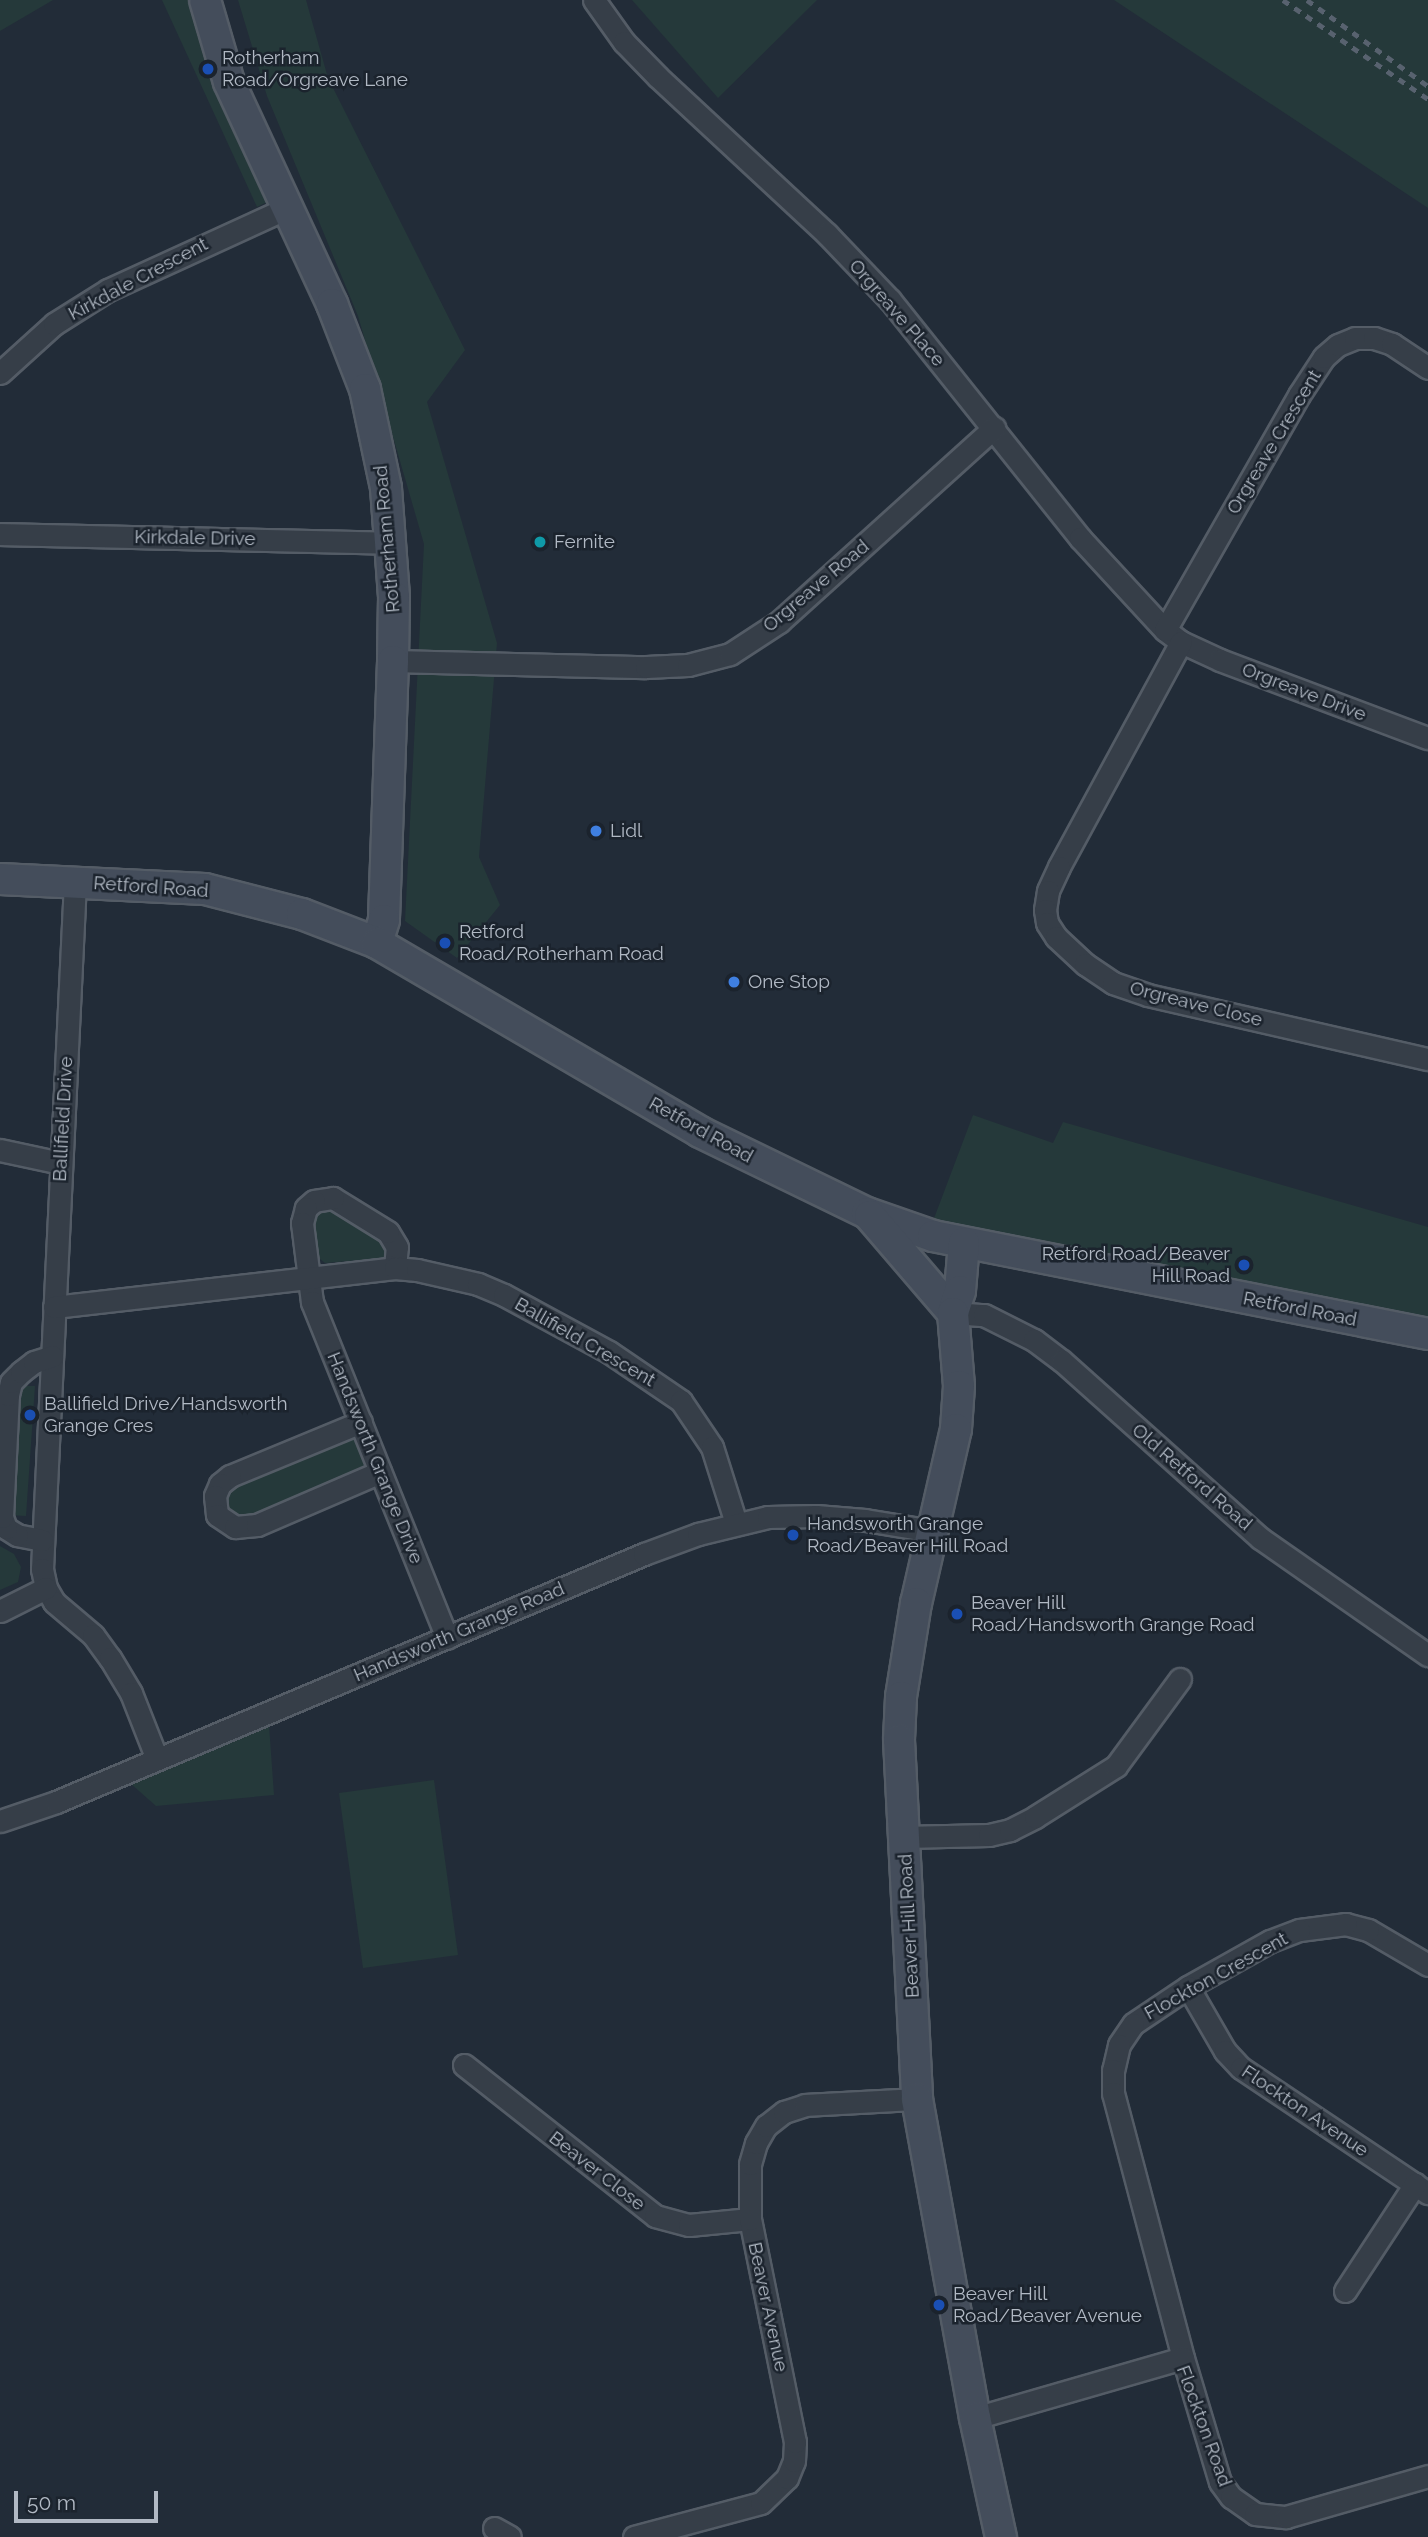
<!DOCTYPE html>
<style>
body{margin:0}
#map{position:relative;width:1428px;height:2537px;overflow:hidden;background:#222c38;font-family:Raleway,sans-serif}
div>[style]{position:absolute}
.green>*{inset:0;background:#25393a}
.roads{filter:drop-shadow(2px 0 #545c66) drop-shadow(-2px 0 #545c66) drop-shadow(0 2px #545c66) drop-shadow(0 -2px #545c66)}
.street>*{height:21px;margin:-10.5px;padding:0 10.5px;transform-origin:10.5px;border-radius:10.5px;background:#363e48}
.secondary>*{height:30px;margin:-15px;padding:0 15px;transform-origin:15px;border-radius:15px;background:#444d5b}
.rail>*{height:5px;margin-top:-2.5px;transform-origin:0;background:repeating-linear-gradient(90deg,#58626f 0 7px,transparent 0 14px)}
.dots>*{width:19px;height:19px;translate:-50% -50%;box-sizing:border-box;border:4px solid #1b232d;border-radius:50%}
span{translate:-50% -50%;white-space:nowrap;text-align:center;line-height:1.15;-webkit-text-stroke:5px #1b232d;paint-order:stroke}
.poi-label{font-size:19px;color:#b1b9c4}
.left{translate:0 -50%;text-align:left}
.right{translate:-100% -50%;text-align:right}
.street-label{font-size:19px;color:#b1b9c4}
.scale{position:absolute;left:14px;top:2491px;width:144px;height:32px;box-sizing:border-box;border:4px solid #b1b9c4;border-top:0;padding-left:9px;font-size:21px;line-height:24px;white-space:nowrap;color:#b1b9c4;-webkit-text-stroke:5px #1b232d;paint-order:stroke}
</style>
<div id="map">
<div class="green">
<div style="clip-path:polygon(0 0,53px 0,0 31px)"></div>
<div style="clip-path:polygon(162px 0,190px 0,269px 201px,257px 207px)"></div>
<div style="clip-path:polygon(238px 0,306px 0,328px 78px,465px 350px,427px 402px,497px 643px,479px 857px,500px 905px,457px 958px,405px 921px,424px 544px,358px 316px,267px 96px)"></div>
<div style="clip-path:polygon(632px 0,817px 0,718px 98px)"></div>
<div style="clip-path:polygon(1114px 0,1428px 0,1428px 208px)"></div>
<div style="clip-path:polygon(973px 1115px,1053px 1143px,1063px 1122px,1428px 1227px,1428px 1320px,933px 1221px)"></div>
<div style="clip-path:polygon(330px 1206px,386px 1240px,390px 1251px,386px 1258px,325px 1263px,311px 1252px,312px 1212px)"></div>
<div style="clip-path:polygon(17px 1386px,35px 1386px,26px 1516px,9px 1515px)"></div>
<div style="clip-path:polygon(347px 1436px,358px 1439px,366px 1458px,363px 1471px,257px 1515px,242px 1518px,232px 1514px,225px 1505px,230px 1487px)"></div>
<div style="clip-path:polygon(0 1546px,14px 1554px,21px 1567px,18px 1582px,0 1590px)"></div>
<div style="clip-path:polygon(269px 1725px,274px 1795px,156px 1806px,130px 1783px)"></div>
<div style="clip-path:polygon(434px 1780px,458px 1955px,363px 1968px,339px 1793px)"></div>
</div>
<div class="roads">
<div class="street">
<div style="left:594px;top:0;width:52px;rotate:54.5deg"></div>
<div style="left:624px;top:42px;width:49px;rotate:45.8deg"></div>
<div style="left:658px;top:77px;width:231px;rotate:42.9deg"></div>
<div style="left:827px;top:234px;width:91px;rotate:46.3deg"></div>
<div style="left:890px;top:300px;width:305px;rotate:51.4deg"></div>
<div style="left:1080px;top:538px;width:125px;rotate:47.3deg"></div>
<div style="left:1165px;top:630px;width:20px;rotate:37deg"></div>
<div style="left:1181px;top:642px;width:43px;rotate:24.8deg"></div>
<div style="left:1220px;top:660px;width:222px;rotate:20.6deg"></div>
<div style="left:0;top:373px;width:73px;rotate:-42.2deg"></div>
<div style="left:54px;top:324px;width:64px;rotate:-32.2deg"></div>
<div style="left:108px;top:290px;width:199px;rotate:-24.6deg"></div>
<div style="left:0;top:534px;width:390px;rotate:1.3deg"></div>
<div style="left:1165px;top:630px;width:271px;rotate:-60.3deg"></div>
<div style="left:1299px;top:395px;width:45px;rotate:-56.7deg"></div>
<div style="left:1324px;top:357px;width:18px;rotate:-41deg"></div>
<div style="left:1338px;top:345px;width:18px;rotate:-22deg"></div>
<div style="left:1355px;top:338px;width:19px"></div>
<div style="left:1374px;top:338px;width:19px;rotate:18deg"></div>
<div style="left:1392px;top:344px;width:43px;rotate:33.7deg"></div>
<div style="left:1181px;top:642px;width:256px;rotate:118.5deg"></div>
<div style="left:1059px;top:867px;width:26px;rotate:115deg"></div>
<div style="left:1048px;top:891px;width:19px;rotate:99deg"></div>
<div style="left:1045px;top:910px;width:13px;rotate:81deg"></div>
<div style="left:1047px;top:923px;width:17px;rotate:57deg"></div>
<div style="left:1056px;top:937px;width:40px;rotate:43deg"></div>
<div style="left:1085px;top:964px;width:34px;rotate:34deg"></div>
<div style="left:1113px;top:983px;width:37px;rotate:19deg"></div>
<div style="left:1148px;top:995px;width:287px;rotate:12.9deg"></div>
<div style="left:393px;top:661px;width:253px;rotate:1.4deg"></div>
<div style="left:646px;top:667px;width:42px;rotate:-2.7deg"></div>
<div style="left:688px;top:665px;width:43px;rotate:-14.7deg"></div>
<div style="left:730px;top:654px;width:59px;rotate:-33.1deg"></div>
<div style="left:779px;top:622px;width:290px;rotate:-42.1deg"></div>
<div style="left:75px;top:882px;width:688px;rotate:92.75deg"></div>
<div style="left:42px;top:1569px;width:19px;rotate:78deg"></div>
<div style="left:46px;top:1588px;width:16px;rotate:60deg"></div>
<div style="left:54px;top:1602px;width:51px;rotate:40.2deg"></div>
<div style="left:93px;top:1635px;width:29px;rotate:54deg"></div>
<div style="left:110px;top:1658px;width:41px;rotate:59deg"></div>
<div style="left:131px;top:1693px;width:71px;rotate:68.5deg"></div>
<div style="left:0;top:1150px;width:61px;rotate:12.2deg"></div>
<div style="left:395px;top:1268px;width:21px;rotate:-85deg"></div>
<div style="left:397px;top:1247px;width:17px;rotate:-121deg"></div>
<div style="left:388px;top:1232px;width:65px;rotate:-148.3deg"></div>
<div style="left:333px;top:1198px;width:19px;rotate:171deg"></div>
<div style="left:314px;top:1201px;width:11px;rotate:139deg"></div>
<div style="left:306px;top:1208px;width:16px;rotate:105deg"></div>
<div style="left:302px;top:1223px;width:80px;rotate:82.8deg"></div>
<div style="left:312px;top:1302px;width:362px;rotate:68.1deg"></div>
<div style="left:54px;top:1307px;width:343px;rotate:-6.5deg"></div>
<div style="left:395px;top:1268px;width:22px;rotate:5deg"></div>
<div style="left:417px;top:1270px;width:63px;rotate:12.9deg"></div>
<div style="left:478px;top:1284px;width:28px;rotate:23deg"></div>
<div style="left:504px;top:1295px;width:119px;rotate:28.5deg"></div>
<div style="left:609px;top:1352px;width:87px;rotate:34.2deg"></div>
<div style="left:681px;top:1401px;width:55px;rotate:56deg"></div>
<div style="left:712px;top:1447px;width:80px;rotate:72.5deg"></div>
<div style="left:953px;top:1313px;width:31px;rotate:4deg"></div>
<div style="left:984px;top:1315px;width:56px;rotate:26.6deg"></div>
<div style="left:1034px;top:1340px;width:35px;rotate:37deg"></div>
<div style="left:1062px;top:1361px;width:266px;rotate:41.8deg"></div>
<div style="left:1260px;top:1538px;width:205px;rotate:34.9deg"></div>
<div style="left:361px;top:1422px;width:142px;rotate:157.6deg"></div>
<div style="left:230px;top:1476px;width:13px;rotate:141deg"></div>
<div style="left:220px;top:1484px;width:13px;rotate:113deg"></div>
<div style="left:215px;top:1496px;width:19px;rotate:84deg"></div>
<div style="left:217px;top:1515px;width:22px;rotate:34deg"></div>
<div style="left:235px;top:1527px;width:22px;rotate:-5deg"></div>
<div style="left:257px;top:1525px;width:134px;rotate:-23.3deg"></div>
<div style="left:42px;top:1540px;width:25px;rotate:-169deg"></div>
<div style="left:17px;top:1535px;width:13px;rotate:-148deg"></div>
<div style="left:6px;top:1528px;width:12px;rotate:-110deg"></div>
<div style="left:2px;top:1517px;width:122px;rotate:-87.2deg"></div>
<div style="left:8px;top:1395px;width:13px;rotate:-77deg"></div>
<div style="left:11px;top:1382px;width:14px;rotate:-45deg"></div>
<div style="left:21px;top:1372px;width:16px;rotate:-38deg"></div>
<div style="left:34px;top:1362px;width:19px;rotate:-18deg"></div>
<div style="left:0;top:1611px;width:51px;rotate:-26.6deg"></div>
<div style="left:0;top:1821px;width:59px;rotate:-18.7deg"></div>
<div style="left:56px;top:1802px;width:638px;rotate:-22.87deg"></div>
<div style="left:644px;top:1554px;width:58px;rotate:-20.3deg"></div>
<div style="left:698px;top:1534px;width:72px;rotate:-13.7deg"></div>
<div style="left:768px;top:1517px;width:48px;rotate:-1.2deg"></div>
<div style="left:816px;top:1516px;width:49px;rotate:4.7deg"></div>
<div style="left:865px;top:1520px;width:69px;rotate:9.2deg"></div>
<div style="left:904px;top:1837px;width:85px;rotate:-1.3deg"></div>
<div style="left:989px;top:1835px;width:22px;rotate:-13deg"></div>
<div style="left:1010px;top:1830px;width:28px;rotate:-27deg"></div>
<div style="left:1035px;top:1817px;width:96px;rotate:-32.2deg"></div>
<div style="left:1116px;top:1766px;width:108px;rotate:-53.7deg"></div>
<div style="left:1428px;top:1965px;width:69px;rotate:-149.7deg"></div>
<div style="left:1368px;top:1930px;width:23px;rotate:-165deg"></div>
<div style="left:1346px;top:1924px;width:47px;rotate:172.7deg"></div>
<div style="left:1299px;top:1930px;width:31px;rotate:159deg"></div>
<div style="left:1270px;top:1941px;width:94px;rotate:150.7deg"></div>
<div style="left:1188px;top:1987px;width:66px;rotate:146.1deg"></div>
<div style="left:1133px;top:2024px;width:25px;rotate:124deg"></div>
<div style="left:1119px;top:2045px;width:26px;rotate:103deg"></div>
<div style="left:1113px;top:2070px;width:23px;rotate:90deg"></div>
<div style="left:1113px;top:2093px;width:274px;rotate:75.2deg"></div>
<div style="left:1183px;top:2358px;width:129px;rotate:73.4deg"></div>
<div style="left:1220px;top:2482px;width:19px;rotate:54deg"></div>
<div style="left:1231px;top:2497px;width:29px;rotate:35deg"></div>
<div style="left:1255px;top:2514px;width:31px;rotate:6deg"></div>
<div style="left:1286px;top:2517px;width:148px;rotate:-16.1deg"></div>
<div style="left:1188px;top:1987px;width:74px;rotate:60deg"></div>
<div style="left:1225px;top:2051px;width:23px;rotate:47deg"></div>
<div style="left:1241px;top:2068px;width:225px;rotate:33.8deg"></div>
<div style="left:464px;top:2065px;width:243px;rotate:38.3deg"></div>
<div style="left:655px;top:2216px;width:35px;rotate:15deg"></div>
<div style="left:689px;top:2225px;width:61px;rotate:-5.6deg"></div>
<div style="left:1345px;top:2291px;width:128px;rotate:-56.8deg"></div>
<div style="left:975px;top:2418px;width:216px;rotate:-16.1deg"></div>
<div style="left:494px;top:2528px;width:18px;rotate:29deg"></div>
<div style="left:634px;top:2537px;width:131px;rotate:-15deg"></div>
<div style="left:761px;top:2503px;width:36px;rotate:-44deg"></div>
<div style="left:787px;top:2478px;width:18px;rotate:-68deg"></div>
<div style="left:794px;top:2461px;width:19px;rotate:-87deg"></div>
<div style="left:795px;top:2442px;width:227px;rotate:-101.4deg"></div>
<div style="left:750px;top:2219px;width:55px;rotate:-90deg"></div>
<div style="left:750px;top:2164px;width:22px;rotate:-74deg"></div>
<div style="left:756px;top:2143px;width:20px;rotate:-60deg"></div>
<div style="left:766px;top:2126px;width:23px;rotate:-38deg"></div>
<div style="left:784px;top:2112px;width:22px;rotate:-18deg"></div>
<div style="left:805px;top:2105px;width:112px;rotate:-3.1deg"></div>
</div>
<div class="secondary">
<div style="left:205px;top:0;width:85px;rotate:73.7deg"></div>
<div style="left:229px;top:82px;width:245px;rotate:65.1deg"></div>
<div style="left:332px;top:304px;width:91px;rotate:68.8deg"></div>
<div style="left:365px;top:389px;width:101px;rotate:78deg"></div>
<div style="left:386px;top:488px;width:109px;rotate:85.8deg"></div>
<div style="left:394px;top:597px;width:64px;rotate:90.9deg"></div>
<div style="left:393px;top:661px;width:259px;rotate:92deg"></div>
<div style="left:384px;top:920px;width:24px;rotate:107deg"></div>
<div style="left:0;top:879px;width:205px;rotate:2.8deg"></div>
<div style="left:205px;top:889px;width:100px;rotate:14.5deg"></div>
<div style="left:302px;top:914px;width:80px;rotate:21.1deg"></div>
<div style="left:377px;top:943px;width:374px;rotate:30.3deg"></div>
<div style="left:700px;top:1132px;width:186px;rotate:25.9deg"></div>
<div style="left:867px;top:1213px;width:70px;rotate:19.2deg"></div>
<div style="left:933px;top:1236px;width:505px;rotate:11.2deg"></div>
<div style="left:870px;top:1216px;width:128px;rotate:49.4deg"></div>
<div style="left:964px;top:1243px;width:48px;rotate:94.8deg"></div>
<div style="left:960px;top:1291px;width:23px;rotate:108deg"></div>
<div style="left:953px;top:1313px;width:73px;rotate:85.3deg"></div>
<div style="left:959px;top:1386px;width:43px;rotate:94deg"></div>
<div style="left:956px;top:1429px;width:179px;rotate:102.9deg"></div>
<div style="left:916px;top:1603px;width:95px;rotate:99.1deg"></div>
<div style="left:901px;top:1697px;width:43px;rotate:92.7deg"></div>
<div style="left:899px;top:1740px;width:359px;rotate:87.1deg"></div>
<div style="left:917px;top:2099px;width:324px;rotate:79.7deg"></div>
<div style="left:975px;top:2418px;width:122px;rotate:77.7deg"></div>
</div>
</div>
<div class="rail">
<div style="left:1283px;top:0;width:176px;rotate:34.3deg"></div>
<div style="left:1307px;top:0;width:148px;rotate:35.4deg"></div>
</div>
<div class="dots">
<div style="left:208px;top:69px;background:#1a4fb4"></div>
<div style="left:540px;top:542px;background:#0f9aa8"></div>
<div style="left:596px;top:831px;background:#3f7fe0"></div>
<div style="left:445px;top:943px;background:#1a4fb4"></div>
<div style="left:734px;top:982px;background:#3f7fe0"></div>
<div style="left:1244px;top:1265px;background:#1a4fb4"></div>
<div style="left:30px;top:1415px;background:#1a4fb4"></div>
<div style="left:793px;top:1535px;background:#1a4fb4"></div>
<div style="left:957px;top:1614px;background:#1a4fb4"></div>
<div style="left:939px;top:2305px;background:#1a4fb4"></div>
</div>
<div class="poi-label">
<span class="left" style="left:222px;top:69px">Rotherham<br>Road/Orgreave Lane</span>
<span class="left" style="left:554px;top:542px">Fernite</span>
<span class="left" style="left:610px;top:831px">Lidl</span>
<span class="left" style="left:459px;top:943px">Retford<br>Road/Rotherham Road</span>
<span class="left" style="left:748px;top:982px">One Stop</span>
<span class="right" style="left:1230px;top:1265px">Retford Road/Beaver<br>Hill Road</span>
<span class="left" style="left:44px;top:1415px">Ballifield Drive/Handsworth<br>Grange Cres</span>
<span class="left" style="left:807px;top:1535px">Handsworth Grange<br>Road/Beaver Hill Road</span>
<span class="left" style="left:971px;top:1614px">Beaver Hill<br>Road/Handsworth Grange Road</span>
<span class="left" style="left:953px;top:2305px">Beaver Hill<br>Road/Beaver Avenue</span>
</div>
<div class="street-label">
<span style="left:138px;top:279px;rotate:-28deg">Kirkdale Crescent</span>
<span style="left:897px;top:313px;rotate:49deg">Orgreave Place</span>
<span style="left:1274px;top:442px;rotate:-59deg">Orgreave Crescent</span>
<span style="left:195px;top:538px;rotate:1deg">Kirkdale Drive</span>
<span style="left:387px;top:539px;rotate:-95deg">Rotherham Road</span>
<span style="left:816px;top:586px;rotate:-40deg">Orgreave Road</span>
<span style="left:1304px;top:692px;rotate:21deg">Orgreave Drive</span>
<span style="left:151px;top:887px;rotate:4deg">Retford Road</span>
<span style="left:1196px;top:1004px;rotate:14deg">Orgreave Close</span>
<span style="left:63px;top:1119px;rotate:-87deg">Ballifield Drive</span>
<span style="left:701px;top:1130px;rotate:29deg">Retford Road</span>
<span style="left:1300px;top:1309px;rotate:11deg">Retford Road</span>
<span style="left:585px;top:1342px;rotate:30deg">Ballifield Crescent</span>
<span style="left:375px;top:1458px;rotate:68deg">Handsworth Grange Drive</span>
<span style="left:1192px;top:1477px;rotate:41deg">Old Retford Road</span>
<span style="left:459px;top:1632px;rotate:-23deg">Handsworth Grange Road</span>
<span style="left:909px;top:1926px;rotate:-93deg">Beaver Hill Road</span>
<span style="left:1216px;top:1976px;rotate:-29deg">Flockton Crescent</span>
<span style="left:1305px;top:2111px;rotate:34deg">Flockton Avenue</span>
<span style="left:597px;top:2171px;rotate:38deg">Beaver Close</span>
<span style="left:768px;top:2307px;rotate:78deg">Beaver Avenue</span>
<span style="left:1204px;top:2426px;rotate:70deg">Flockton Road</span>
</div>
<div class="scale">50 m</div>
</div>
